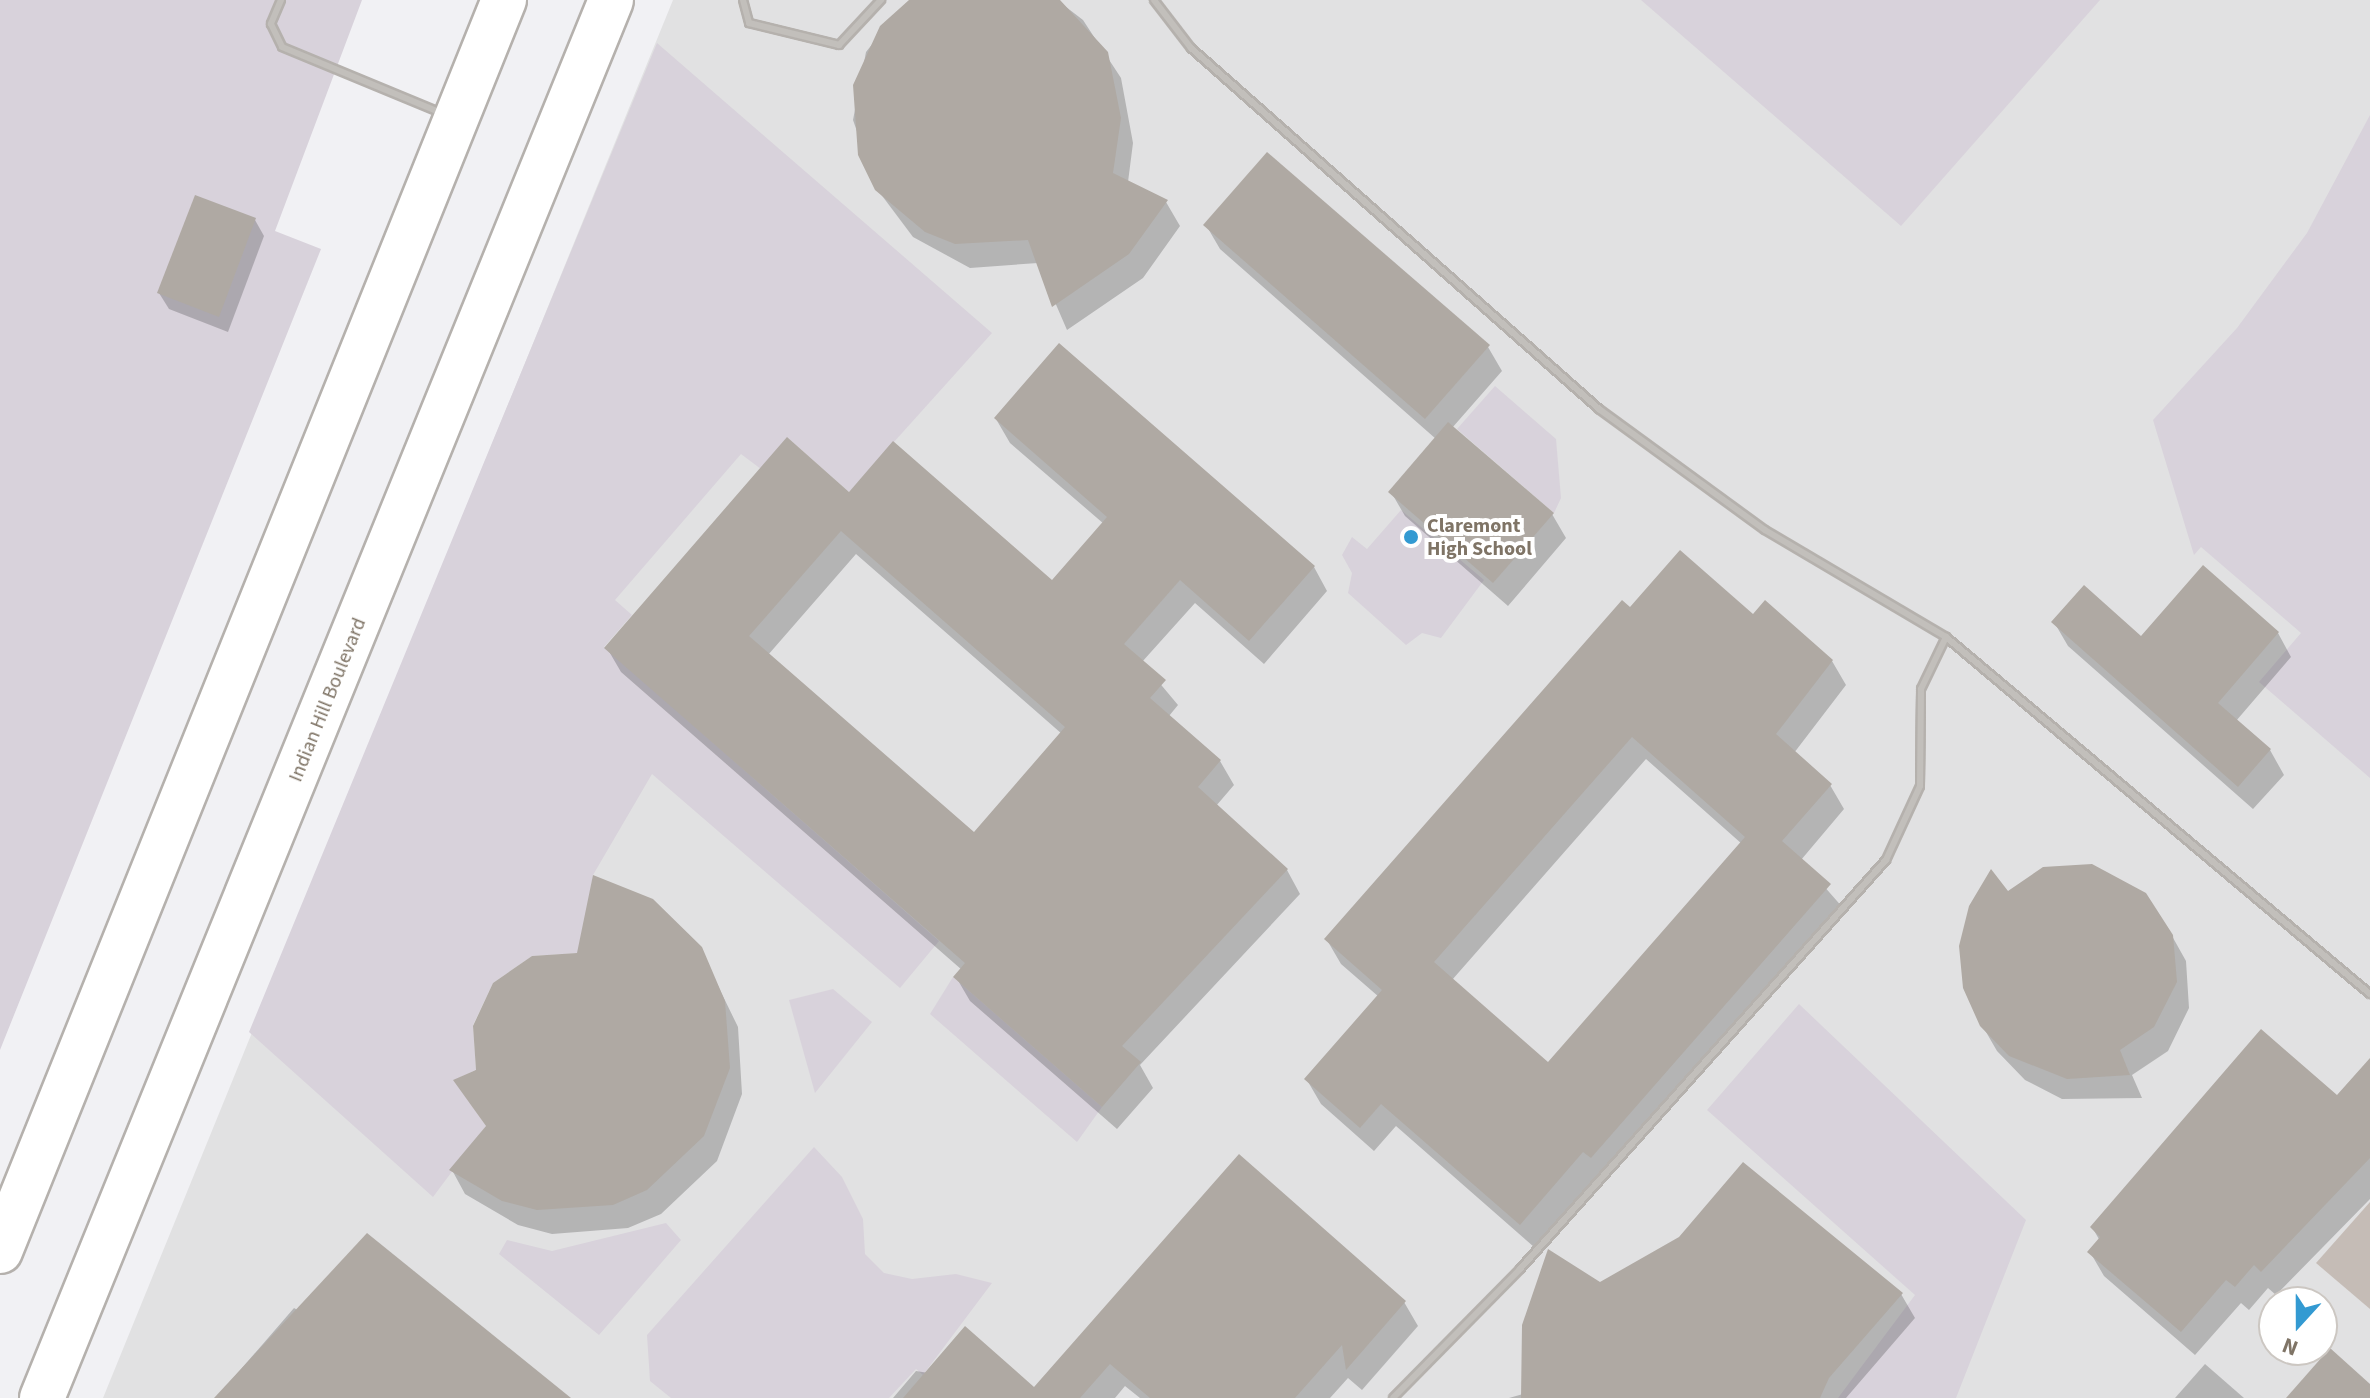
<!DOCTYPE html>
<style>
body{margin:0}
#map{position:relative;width:2370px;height:1398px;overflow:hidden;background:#f1f1f4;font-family:"Source Sans 3",sans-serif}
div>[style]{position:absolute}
.built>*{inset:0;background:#e1e1e2}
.green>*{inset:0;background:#d8d2db}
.water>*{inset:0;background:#c5bcb6}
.shadow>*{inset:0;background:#0003}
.building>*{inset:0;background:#afa9a3}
.roads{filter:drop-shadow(2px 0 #b5b1ad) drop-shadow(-2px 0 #b5b1ad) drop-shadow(0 2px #b5b1ad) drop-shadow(0 -2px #b5b1ad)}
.service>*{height:6px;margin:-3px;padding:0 3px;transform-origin:3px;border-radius:3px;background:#c2bfbb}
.primary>*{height:44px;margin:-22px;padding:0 22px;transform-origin:22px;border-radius:22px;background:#fff}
.dots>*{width:22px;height:22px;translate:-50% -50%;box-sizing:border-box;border:4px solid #fff;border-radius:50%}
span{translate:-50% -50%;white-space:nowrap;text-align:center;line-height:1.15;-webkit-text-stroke:8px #fff;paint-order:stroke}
.poi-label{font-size:20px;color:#7f7466;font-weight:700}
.left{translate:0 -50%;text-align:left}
.street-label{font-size:20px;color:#7f7466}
.north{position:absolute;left:2258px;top:1286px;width:80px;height:80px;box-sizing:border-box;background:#fff;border:2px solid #ccc7c2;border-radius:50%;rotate:201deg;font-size:22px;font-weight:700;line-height:32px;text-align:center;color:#7f7466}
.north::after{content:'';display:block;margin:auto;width:28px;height:36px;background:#339ad2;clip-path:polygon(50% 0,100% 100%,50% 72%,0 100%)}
</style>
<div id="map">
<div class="built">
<div style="clip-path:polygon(evenodd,673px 0,2370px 0,2370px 1398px,103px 1398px,673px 0,2274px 1302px,2322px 1302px,2322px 1350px,2274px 1350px,2274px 1302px)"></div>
</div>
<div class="green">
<div style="clip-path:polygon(0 0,362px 0,275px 231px,321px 249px,0 1050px)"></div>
<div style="clip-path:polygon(1641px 0,2100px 0,1901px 226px)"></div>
<div style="clip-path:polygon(657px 43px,992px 333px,849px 492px,788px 438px,761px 469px,741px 454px,615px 600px,632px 615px,604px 647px,939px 941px,900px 988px,652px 774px,593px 875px,580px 953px,532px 956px,493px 983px,473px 1025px,476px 1070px,454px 1080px,486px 1126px,433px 1197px,249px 1032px)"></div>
<div style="clip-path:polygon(2370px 115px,2370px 778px,2259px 682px,2301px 633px,2201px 547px,2194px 555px,2153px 420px,2237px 328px,2307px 233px)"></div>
<div style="clip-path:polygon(1495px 386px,1556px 439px,1561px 498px,1554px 513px,1457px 429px)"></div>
<div style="clip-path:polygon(1401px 510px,1484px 580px,1441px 638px,1422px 633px,1406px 645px,1348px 593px,1352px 573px,1342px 555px,1352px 537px,1367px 549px)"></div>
<div style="clip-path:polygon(953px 977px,1102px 1107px,1077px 1142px,930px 1014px)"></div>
<div style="clip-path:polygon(833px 989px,872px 1022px,815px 1093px,789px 1000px)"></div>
<div style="clip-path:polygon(1799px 1004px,2026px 1220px,1956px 1398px,1838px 1398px,1915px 1295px,1707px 1110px)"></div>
<div style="clip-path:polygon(814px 1147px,842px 1177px,863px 1219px,865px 1254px,884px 1273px,912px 1279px,956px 1274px,992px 1283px,923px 1375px,916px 1369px,889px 1398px,671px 1398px,650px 1381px,647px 1335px)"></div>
<div style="clip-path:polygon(666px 1223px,681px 1240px,599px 1335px,499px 1254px,507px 1240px,552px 1251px)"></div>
</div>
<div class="water">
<div style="clip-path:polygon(2370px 1202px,2370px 1309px,2316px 1263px)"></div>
</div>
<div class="shadow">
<div style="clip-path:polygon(919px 0,1057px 0,1083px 20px,1121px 78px,1133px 143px,1128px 182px,1166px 202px,1180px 226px,1143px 278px,1067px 330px,1038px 263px,970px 268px,913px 237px,877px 189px,853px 120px,866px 52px,899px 10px)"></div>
<div style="clip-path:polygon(255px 220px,264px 236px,228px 332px,169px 309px,159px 293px)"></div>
<div style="clip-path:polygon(1206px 225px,1488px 347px,1502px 371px,1452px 428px,1552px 514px,1566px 538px,1508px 606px,1405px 516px,1391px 492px,1436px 439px,1220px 249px)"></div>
<div style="clip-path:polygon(evenodd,996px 419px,1314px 567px,1327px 591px,1264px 664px,1195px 603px,1142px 662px,1178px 705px,1169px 716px,1220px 761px,1234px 785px,1216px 806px,1287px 870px,1300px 894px,1140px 1065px,1153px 1088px,1117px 1129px,970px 1001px,956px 977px,962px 970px,621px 672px,607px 648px,849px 494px,1052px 583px,1104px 524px,1010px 443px,996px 419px,856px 554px,1062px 734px,974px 835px,768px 655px,856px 554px)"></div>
<div style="clip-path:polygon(evenodd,1630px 610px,1753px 616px,1832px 661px,1846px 685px,1794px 753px,1830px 785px,1844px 809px,1801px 860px,1844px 909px,1605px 1181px,1598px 1174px,1534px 1247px,1396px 1126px,1374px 1151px,1321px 1104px,1307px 1080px,1379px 997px,1341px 964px,1327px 940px,1630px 610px,1646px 759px,1742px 844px,1548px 1065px,1452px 980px,1646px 759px)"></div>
<div style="clip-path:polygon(2054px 622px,2142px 639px,2278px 633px,2291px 657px,2236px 721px,2270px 750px,2284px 775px,2253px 809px,2068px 646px)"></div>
<div style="clip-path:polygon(2008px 894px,2172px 936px,2186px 961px,2189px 1008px,2168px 1051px,2132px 1075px,2142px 1098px,2062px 1099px,2025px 1080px,1997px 1051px,1982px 1025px)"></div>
<div style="clip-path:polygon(700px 949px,738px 1027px,742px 1094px,717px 1161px,661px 1214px,628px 1228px,552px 1234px,518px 1225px,465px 1194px,452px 1170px,493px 1133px,456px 1081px)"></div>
<div style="clip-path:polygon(2370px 1083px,2370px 1199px,2276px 1295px,2268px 1288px,2249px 1310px,2241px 1303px,2195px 1355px,2104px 1276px,2090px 1252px,2100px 1241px,2092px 1227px)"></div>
<div style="clip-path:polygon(1239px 1157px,1404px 1302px,1418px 1326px,1362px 1390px,1348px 1378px,1330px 1398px,1140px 1398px,1125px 1386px,1115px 1398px,893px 1398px,916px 1371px,1035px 1390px)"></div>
<div style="clip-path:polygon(1600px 1285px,1901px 1294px,1915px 1318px,1846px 1398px,1509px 1398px,1523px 1394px)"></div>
<div style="clip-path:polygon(294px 1308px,301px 1312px,567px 1398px,216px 1398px)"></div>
<div style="clip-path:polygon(2205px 1364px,2244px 1398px,2175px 1398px)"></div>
</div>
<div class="building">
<div style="clip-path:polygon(909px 0,1060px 0,1108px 52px,1121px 118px,1113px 173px,1168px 200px,1129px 254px,1052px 307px,1028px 240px,955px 244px,925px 232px,875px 190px,858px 155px,853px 85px,880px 26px)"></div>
<div style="clip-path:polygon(1267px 152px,1490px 345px,1425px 419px,1203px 225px)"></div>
<div style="clip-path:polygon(195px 195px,256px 218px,219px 317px,157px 293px)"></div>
<div style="clip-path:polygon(evenodd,1059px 343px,1315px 566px,1249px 641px,1180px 580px,1124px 644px,1166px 680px,1150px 698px,1221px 760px,1198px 787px,1288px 869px,1122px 1046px,1141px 1062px,1102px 1107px,953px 977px,965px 963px,604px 648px,787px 437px,849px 492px,893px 441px,1052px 580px,1107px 517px,994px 418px,1059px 343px,841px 531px,1065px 727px,974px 832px,749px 636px,841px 531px)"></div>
<div style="clip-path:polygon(1448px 422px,1554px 513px,1493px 583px,1388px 492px)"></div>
<div style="clip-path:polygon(evenodd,1680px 550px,1753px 614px,1765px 600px,1833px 660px,1776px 734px,1832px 784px,1782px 841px,1831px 884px,1591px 1158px,1583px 1152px,1520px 1225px,1381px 1104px,1360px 1128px,1304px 1079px,1382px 990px,1324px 939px,1622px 600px,1630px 607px,1680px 550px,1632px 737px,1745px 837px,1548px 1062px,1434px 962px,1632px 737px)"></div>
<div style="clip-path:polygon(2203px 565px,2279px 632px,2218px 703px,2271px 749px,2238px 787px,2051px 622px,2084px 585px,2141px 636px)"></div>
<div style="clip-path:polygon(2092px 864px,2146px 893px,2173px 935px,2177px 982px,2154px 1027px,2120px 1050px,2130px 1075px,2067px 1079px,2009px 1056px,1980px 1026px,1963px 988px,1959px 946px,1969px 906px,1991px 869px,2008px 891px,2043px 867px)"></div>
<div style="clip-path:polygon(593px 875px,653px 899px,702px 947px,725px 1001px,730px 1068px,704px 1136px,647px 1190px,613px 1205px,537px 1210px,502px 1201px,449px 1170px,486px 1126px,453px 1080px,476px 1070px,473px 1026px,493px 983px,532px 956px,577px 953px)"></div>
<div style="clip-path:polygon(2261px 1029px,2337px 1095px,2370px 1058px,2370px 1158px,2261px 1272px,2254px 1265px,2235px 1287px,2226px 1280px,2181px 1332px,2087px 1252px,2100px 1237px,2090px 1227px)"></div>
<div style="clip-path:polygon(1239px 1154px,1406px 1301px,1346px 1370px,1342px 1345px,1295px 1398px,1150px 1398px,1110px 1364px,1080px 1398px,903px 1398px,965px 1326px,1034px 1387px)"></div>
<div style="clip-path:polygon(1743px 1162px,1903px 1293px,1829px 1378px,1820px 1398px,1521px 1398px,1522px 1325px,1548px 1249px,1600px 1282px,1679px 1237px)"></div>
<div style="clip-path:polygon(367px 1233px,571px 1398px,214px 1398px)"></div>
<div style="clip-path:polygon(2330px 1348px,2370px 1384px,2370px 1398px,2286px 1398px)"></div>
</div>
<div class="roads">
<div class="service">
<div style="left:281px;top:0;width:26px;rotate:113deg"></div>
<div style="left:271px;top:24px;width:25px;rotate:64deg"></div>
<div style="left:282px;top:47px;width:172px;rotate:22.5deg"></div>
<div style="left:743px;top:0;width:24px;rotate:75deg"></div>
<div style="left:749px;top:23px;width:93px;rotate:13.7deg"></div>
<div style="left:839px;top:45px;width:62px;rotate:-47deg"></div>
<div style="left:1154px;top:0;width:61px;rotate:52.4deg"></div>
<div style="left:1191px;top:48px;width:545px;rotate:41.5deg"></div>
<div style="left:1599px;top:409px;width:205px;rotate:36.1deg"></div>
<div style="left:1765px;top:530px;width:210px;rotate:30.6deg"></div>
<div style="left:1946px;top:637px;width:554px;rotate:40.1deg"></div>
<div style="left:1393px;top:1398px;width:181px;rotate:-45.4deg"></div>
<div style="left:1520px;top:1269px;width:549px;rotate:-48.18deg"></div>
<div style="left:1886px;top:860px;width:81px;rotate:-65.3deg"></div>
<div style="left:1920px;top:786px;width:97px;rotate:-89.4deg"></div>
<div style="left:1921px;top:689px;width:58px;rotate:-64.3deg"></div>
</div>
<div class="primary">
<div style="left:0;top:1251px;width:1349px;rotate:-68.06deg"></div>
<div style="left:42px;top:1398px;width:1509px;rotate:-67.85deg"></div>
</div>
</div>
<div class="dots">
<div style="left:1411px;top:537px;background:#339ad2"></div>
</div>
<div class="poi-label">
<span class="left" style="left:1427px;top:538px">Claremont<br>High School</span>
</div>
<div class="street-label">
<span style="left:328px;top:700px;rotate:-68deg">Indian Hill Boulevard</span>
</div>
<div class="north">N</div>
</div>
